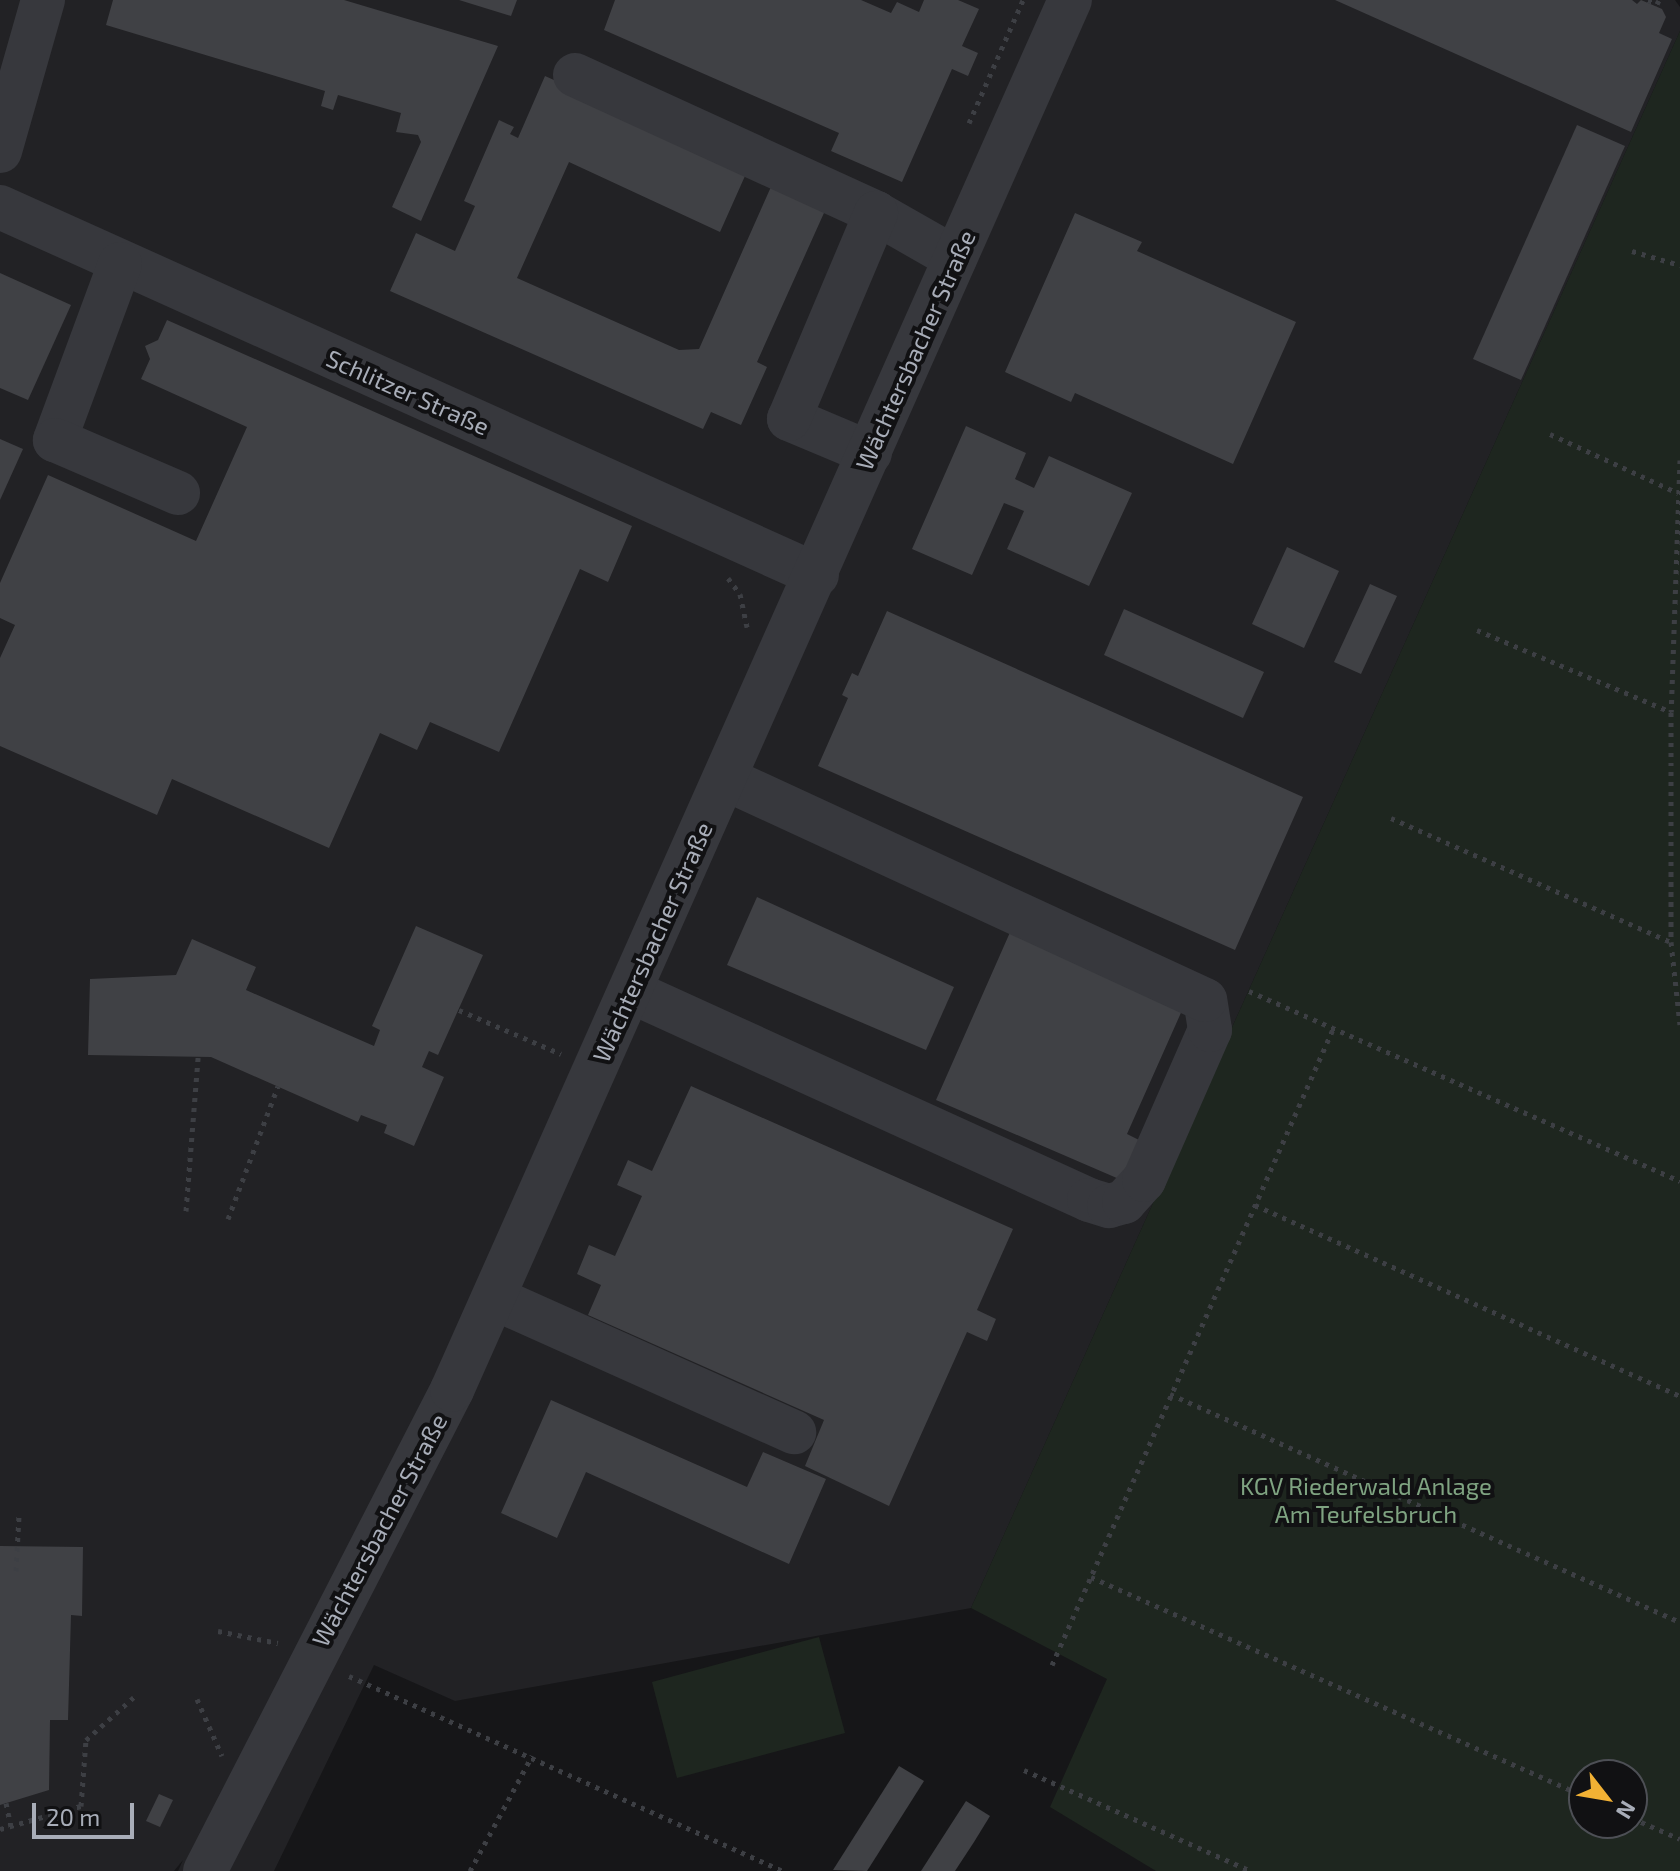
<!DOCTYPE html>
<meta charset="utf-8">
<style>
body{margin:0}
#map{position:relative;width:1680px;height:1871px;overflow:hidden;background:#161618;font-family:"Exo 2",sans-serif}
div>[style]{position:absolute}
.built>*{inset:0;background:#222225}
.green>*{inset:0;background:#1e261f}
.building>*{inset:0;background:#404145}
.path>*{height:5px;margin-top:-2.5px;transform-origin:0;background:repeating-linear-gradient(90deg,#3d3f44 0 4px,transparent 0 10px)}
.minor>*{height:44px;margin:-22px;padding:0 22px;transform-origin:22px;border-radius:22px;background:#37383d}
span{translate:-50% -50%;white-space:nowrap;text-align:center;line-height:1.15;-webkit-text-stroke:8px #111113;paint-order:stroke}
.street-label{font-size:24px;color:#a8adb8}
.park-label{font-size:24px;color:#7fa381}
.north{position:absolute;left:1568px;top:1759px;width:80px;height:80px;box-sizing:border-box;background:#111113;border:2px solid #4d4f55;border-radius:50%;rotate:121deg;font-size:22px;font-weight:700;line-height:32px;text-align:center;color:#a8adb8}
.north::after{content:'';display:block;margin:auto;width:28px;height:36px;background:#f2b134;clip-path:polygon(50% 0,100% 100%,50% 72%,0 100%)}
.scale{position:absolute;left:32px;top:1803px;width:102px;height:36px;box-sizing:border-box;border:4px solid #a8adb8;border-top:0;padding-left:10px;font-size:24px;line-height:28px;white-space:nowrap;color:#a8adb8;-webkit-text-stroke:6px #111113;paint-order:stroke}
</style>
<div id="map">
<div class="built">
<div style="clip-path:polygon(0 0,1675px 0,1680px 7px,1680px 31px,971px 1608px,455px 1701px,374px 1665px,274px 1871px,178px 1871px,183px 1860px,174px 1871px,0 1871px)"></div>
</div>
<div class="green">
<div style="clip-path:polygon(evenodd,1680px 31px,1680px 1871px,1156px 1871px,1050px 1807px,1107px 1679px,971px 1608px,1680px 31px,1584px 1775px,1632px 1775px,1632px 1823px,1584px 1823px,1584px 1775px)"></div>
<div style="clip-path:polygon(819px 1637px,845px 1733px,677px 1778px,652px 1682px)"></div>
</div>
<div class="building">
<div style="clip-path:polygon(113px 0,344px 0,498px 46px,421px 221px,392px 207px,421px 142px,418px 135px,396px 132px,401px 113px,338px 95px,333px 110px,321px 106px,325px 91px,106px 25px)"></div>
<div style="clip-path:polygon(459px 0,517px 0,511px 16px)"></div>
<div style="clip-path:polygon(615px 0,861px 0,891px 13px,897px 2px,919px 12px,924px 0,958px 0,979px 9px,962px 46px,978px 53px,968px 76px,952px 69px,902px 182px,831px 151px,839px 133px,604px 30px)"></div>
<div style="clip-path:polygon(1335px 0,1632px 0,1637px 4px,1641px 0,1662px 9px,1666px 17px,1659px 33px,1672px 39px,1631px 132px)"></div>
<div style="clip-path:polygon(545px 76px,749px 167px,720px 232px,569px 162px,517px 278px,679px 350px,699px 349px,774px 180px,828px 204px,757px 362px,767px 367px,741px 425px,711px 412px,703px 429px,390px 291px,416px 233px,455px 251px,475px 206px,464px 201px,499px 120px,514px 127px,510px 134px,518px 138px)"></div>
<div style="clip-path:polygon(1577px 125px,1625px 146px,1521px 380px,1473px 359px)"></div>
<div style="clip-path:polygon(1075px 213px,1142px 242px,1137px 251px,1296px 322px,1233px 464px,1075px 393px,1071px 402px,1005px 372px)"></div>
<div style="clip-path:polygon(0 273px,71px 305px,28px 400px,0 388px)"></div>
<div style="clip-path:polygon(167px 320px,632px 526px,608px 582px,580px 569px,499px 752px,430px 722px,417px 750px,380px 733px,329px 848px,172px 779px,157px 815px,0 746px,0 658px,15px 625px,0 618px,0 583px,48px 475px,196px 541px,247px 427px,141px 379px,150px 359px,145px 346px,158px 340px)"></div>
<div style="clip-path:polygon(966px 426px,1026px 453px,1015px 479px,1034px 488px,1049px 456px,1132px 493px,1089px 586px,1007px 549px,1024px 511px,1004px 503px,972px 575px,912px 549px)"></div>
<div style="clip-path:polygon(0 439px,23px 449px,0 500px)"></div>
<div style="clip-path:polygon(1287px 547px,1339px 571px,1304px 648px,1252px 624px)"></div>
<div style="clip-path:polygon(1370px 584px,1397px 596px,1361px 674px,1334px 662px)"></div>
<div style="clip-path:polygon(1124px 609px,1264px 672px,1243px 718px,1104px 655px)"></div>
<div style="clip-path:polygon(887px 611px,1303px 797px,1235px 950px,818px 766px,848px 698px,842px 695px,852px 673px,858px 676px)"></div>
<div style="clip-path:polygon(757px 897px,954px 987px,926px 1050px,727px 965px)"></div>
<div style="clip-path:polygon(1015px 921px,1188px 997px,1127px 1134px,1143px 1142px,1126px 1182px,936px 1100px)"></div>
<div style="clip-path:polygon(416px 926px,483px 955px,438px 1055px,429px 1051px,422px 1067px,444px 1077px,414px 1146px,384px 1133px,387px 1125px,361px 1115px,358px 1122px,211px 1057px,88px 1055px,90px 979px,176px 975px,192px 939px,256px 967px,246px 990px,374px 1046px,380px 1030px,372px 1026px)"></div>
<div style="clip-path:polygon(691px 1086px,1013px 1229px,977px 1310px,996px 1319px,987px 1341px,967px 1332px,889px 1506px,805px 1466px,824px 1420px,588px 1315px,601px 1285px,577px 1274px,589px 1245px,615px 1256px,642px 1196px,617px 1185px,628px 1160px,652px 1171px)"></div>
<div style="clip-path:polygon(551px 1400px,747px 1487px,763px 1452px,826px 1479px,789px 1564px,586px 1472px,557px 1538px,501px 1513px)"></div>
<div style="clip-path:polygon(0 1546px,83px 1547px,82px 1616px,71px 1615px,68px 1720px,50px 1720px,49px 1790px,0 1805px)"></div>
<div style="clip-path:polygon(899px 1766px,924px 1781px,874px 1860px,867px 1871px,833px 1870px)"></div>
<div style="clip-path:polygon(159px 1794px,173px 1800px,160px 1827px,146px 1821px)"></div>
<div style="clip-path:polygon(966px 1801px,990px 1816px,974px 1842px,955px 1871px,921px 1871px)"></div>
</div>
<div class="path">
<div style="left:1648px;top:0;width:10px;rotate:24deg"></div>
<div style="left:1657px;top:4px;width:4px;rotate:-63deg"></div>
<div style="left:969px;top:123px;width:134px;rotate:-66.3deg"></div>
<div style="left:1632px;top:251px;width:50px;rotate:16.3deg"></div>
<div style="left:1550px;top:434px;width:141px;rotate:24.7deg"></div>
<div style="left:1680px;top:460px;width:252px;rotate:92deg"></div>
<div style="left:1671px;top:712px;width:230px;rotate:90deg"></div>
<div style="left:1671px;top:942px;width:83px;rotate:83.8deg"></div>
<div style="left:728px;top:578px;width:20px;rotate:53deg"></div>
<div style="left:740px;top:594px;width:34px;rotate:78deg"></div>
<div style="left:1477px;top:630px;width:211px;rotate:22.9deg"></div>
<div style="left:1391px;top:818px;width:306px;rotate:23.9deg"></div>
<div style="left:1249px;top:991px;width:471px;rotate:23.8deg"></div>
<div style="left:459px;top:1010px;width:111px;rotate:23.3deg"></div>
<div style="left:1255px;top:1205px;width:466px;rotate:24.2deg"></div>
<div style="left:186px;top:1211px;width:154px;rotate:-85.5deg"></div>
<div style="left:228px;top:1219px;width:142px;rotate:-69.4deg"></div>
<div style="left:1170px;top:1394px;width:559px;rotate:24.09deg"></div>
<div style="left:16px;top:1571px;width:55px;rotate:-86.9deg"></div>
<div style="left:1091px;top:1577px;width:539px;rotate:23.95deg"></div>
<div style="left:218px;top:1631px;width:61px;rotate:11.3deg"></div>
<div style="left:1052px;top:1665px;width:695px;rotate:-66.16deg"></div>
<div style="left:349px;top:1676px;width:475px;rotate:24.2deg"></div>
<div style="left:197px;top:1699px;width:62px;rotate:66.3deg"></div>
<div style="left:1024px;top:1770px;width:248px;rotate:24deg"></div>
<div style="left:6px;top:1803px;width:25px;rotate:78deg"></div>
<div style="left:1632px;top:1818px;width:52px;rotate:23.6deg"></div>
<div style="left:0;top:1829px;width:84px;rotate:-15.9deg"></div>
<div style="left:81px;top:1806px;width:66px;rotate:-85.7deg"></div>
<div style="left:86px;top:1740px;width:64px;rotate:-41.9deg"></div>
<div style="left:470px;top:1871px;width:131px;rotate:-61.7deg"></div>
</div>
<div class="minor">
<div style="left:575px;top:75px;width:331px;rotate:24.6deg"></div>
<div style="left:876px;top:213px;width:91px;rotate:29.7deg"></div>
<div style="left:0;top:151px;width:157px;rotate:-74.1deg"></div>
<div style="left:0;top:207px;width:896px;rotate:24.25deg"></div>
<div style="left:120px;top:264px;width:188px;rotate:110.3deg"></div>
<div style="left:55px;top:440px;width:134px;rotate:23.3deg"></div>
<div style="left:870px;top:453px;width:88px;rotate:-157.2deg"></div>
<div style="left:789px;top:419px;width:224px;rotate:-67.1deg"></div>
<div style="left:630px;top:991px;width:504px;rotate:24.48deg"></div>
<div style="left:1089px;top:1200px;width:21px;rotate:17deg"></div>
<div style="left:1109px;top:1206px;width:16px;rotate:-15deg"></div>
<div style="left:1124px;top:1202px;width:30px;rotate:-48deg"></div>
<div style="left:1144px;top:1180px;width:164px;rotate:-66.3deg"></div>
<div style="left:1210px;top:1030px;width:30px;rotate:-99deg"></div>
<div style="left:1205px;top:1000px;width:528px;rotate:-155.23deg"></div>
<div style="left:494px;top:1298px;width:329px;rotate:24.1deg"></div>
<div style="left:205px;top:1871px;width:541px;rotate:-62.82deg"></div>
<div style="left:452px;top:1390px;width:1521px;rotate:-66.03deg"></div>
</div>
<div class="street-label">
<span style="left:915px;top:350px;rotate:-66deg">Wächtersbacher Straße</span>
<span style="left:408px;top:392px;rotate:24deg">Schlitzer Straße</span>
<span style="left:652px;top:942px;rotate:-66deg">Wächtersbacher Straße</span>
<span style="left:379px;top:1530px;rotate:-62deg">Wächtersbacher Straße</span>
</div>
<div class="park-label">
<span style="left:1366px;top:1500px">KGV Riederwald Anlage<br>Am Teufelsbruch</span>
</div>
<div class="north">N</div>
<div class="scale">20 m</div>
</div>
